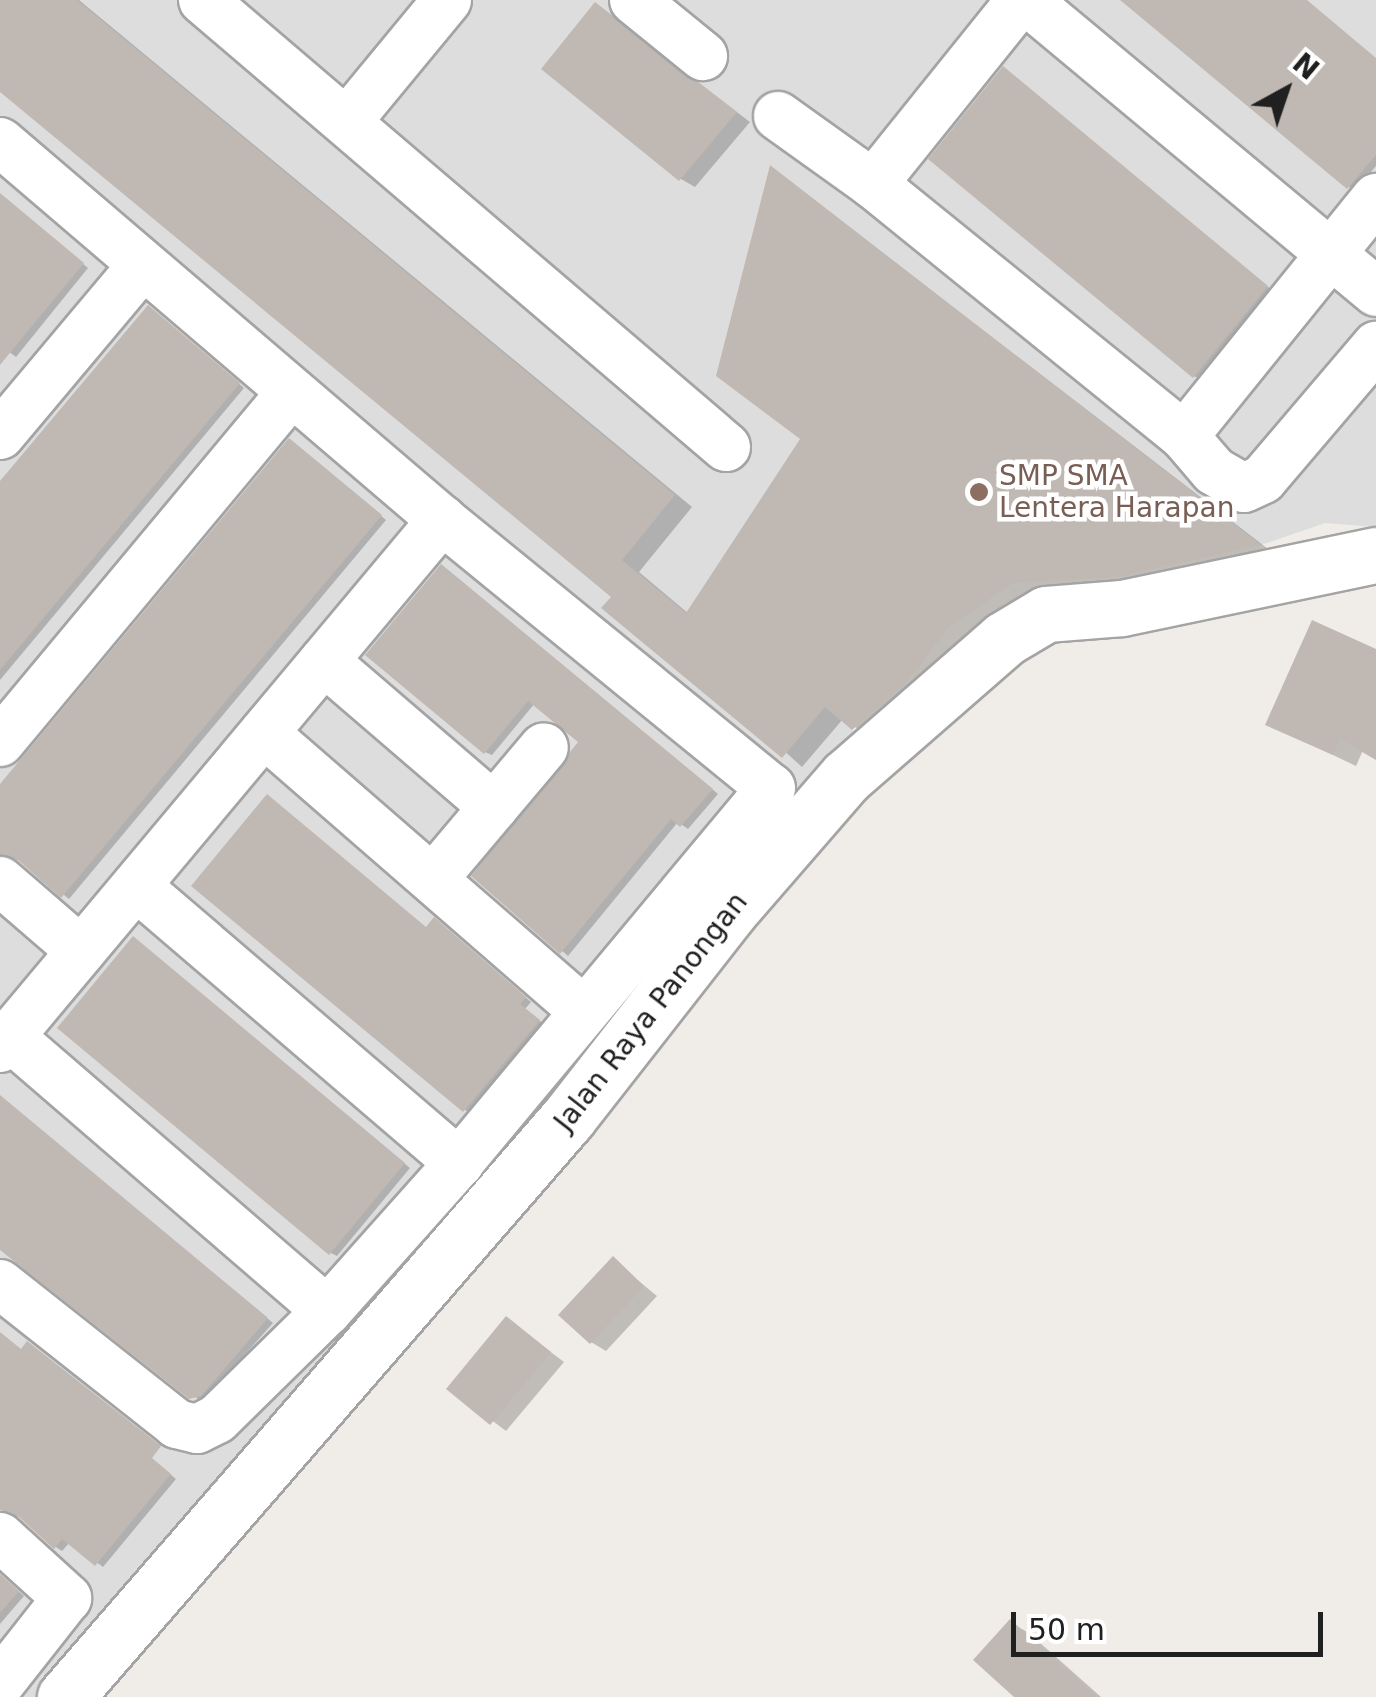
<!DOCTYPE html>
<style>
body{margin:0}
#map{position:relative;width:1376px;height:1697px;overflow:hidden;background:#f0ece7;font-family:"DejaVu Sans",sans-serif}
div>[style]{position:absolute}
.residential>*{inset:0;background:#dedddd}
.shadow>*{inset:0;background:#0003}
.building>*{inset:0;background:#c0b8b3}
.roads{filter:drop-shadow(2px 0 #a4a4a4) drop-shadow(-2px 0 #a4a4a4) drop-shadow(0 2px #a4a4a4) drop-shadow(0 -2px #a4a4a4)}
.minor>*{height:48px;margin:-24px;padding:0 24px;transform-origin:24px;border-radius:24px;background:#fff}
.tertiary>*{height:55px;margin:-27.5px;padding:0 27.5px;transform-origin:27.5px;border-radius:27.5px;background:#fff}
.dots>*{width:28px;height:28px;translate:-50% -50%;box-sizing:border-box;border:5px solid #fff;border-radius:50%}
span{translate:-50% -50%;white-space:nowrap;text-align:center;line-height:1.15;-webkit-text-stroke:9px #fff;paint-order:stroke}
.education-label{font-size:28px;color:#785e54}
.left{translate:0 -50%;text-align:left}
.street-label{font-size:28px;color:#202020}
.north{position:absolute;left:1236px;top:40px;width:100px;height:100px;-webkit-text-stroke:8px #fff;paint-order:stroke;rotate:40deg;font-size:28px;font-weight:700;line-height:40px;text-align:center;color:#202020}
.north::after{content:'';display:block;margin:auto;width:35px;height:45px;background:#202020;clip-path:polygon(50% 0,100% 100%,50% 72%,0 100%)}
.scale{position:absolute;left:1011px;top:1612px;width:312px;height:45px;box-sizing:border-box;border:5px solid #202020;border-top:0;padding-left:12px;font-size:30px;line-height:35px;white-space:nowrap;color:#202020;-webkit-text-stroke:8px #fff;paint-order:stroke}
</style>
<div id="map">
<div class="residential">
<div style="clip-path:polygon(0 0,1376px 0,1376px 527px,1325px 523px,1261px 545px,770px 165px,717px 376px,800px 439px,696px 598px,863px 739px,526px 1143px,41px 1697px,0 1697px)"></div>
</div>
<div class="shadow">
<div style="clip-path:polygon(0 0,79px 0,692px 507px,639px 572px,689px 614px,803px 439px,772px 168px,1276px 555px,1138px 587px,873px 739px,843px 719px,802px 767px,614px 597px,0 89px)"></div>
<div style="clip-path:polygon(1123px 0,1305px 0,1376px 59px,1376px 166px,1355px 191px,1349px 187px)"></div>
<div style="clip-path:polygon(595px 5px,750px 122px,695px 187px,681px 179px)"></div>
<div style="clip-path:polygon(1010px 73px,1273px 291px,1201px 380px,1194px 376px)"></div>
<div style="clip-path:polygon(0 195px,88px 268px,16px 357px,0 345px)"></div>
<div style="clip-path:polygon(155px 312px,244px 388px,0 680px,0 486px)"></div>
<div style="clip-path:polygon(296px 445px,386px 520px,69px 899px,23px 861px,0 856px,0 787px)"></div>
<div style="clip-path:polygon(448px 570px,718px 794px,688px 829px,678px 822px,568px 956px,475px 876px,582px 742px,535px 703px,492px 755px,485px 752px)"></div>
<div style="clip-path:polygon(1376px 652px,1376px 757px,1363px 750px,1356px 766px,1268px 724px)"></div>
<div style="clip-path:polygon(441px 924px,531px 1002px,525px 1009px,545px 1025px,471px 1113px,465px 1110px,428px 929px)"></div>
<div style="clip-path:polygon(140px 943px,410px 1168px,337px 1256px,331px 1253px)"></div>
<div style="clip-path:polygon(0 1097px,273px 1323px,202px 1402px,0 1246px)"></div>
<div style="clip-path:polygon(613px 1260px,657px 1296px,606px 1351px,591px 1342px)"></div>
<div style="clip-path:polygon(507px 1319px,564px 1362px,506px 1431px,449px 1388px)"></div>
<div style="clip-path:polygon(0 1333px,176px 1479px,103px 1567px,70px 1542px,62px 1551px,56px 1547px,0 1484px)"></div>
<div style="clip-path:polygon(0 1575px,24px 1596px,0 1624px)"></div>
<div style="clip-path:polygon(1011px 1623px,1029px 1633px,1101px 1697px,1018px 1697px)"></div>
</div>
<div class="building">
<div style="clip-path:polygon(0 0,77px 0,675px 495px,622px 560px,686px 613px,800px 439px,716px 376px,770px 165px,1261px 545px,1118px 577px,1013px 583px,949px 627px,905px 684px,852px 730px,825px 707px,782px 758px,601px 608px,611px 597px,0 92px)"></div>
<div style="clip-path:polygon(1120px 0,1307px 0,1376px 58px,1376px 155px,1347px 189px)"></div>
<div style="clip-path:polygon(595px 2px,737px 112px,679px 181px,541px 69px)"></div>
<div style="clip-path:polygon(1003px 66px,1268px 286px,1193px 378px,928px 159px)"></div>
<div style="clip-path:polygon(0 193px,84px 263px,0 365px)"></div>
<div style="clip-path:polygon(148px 305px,240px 383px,0 670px,0 481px)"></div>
<div style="clip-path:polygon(289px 438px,382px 515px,61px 898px,18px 860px,0 854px,0 784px)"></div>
<div style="clip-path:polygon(441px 564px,713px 789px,680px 827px,671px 819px,560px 954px,471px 876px,578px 742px,528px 701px,484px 754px,365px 655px)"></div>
<div style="clip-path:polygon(1312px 620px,1376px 649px,1376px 760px,1340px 739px,1333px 755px,1265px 725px)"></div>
<div style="clip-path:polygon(267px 794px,426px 927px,434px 917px,526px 997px,520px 1004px,540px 1020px,463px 1112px,191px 886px)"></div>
<div style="clip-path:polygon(133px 936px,405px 1163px,329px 1255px,57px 1028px)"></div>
<div style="clip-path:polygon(0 1095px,268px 1318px,201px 1396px,189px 1399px,0 1250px)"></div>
<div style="clip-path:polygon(613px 1256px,644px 1286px,590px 1344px,558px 1315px)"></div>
<div style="clip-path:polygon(506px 1316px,551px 1352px,490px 1425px,446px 1389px)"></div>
<div style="clip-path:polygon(0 1332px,21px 1349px,27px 1341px,161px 1446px,152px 1458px,171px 1474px,95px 1566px,62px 1539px,54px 1549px,19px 1517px,0 1510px)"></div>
<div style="clip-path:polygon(0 1574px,19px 1591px,0 1613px)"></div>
<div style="clip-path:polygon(1010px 1619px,1097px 1697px,1014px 1697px,973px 1660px)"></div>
</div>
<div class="roads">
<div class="minor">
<div style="left:203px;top:0;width:688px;rotate:40.52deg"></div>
<div style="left:634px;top:0;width:89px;rotate:39.1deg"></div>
<div style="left:1026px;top:0;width:456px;rotate:39.8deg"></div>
<div style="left:778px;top:116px;width:117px;rotate:35.6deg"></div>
<div style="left:873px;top:184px;width:400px;rotate:39deg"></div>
<div style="left:1184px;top:436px;width:46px;rotate:49.4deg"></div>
<div style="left:1214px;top:471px;width:34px;rotate:30deg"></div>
<div style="left:1244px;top:488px;width:21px;rotate:-25deg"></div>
<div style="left:1263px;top:479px;width:175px;rotate:-49.6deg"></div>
<div style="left:349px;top:119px;width:154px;rotate:-50.5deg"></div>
<div style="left:0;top:142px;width:582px;rotate:40.54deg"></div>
<div style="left:442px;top:520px;width:424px;rotate:39.2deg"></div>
<div style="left:771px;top:788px;width:488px;rotate:129.8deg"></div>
<div style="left:459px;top:1163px;width:198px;rotate:131.7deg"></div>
<div style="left:327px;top:1311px;width:154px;rotate:135.5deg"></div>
<div style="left:217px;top:1419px;width:22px;rotate:153deg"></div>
<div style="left:197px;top:1429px;width:21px;rotate:-166deg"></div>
<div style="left:177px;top:1424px;width:226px;rotate:-141.7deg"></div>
<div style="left:873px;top:184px;width:236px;rotate:-51.2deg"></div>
<div style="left:0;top:435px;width:219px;rotate:-50deg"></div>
<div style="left:1184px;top:436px;width:306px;rotate:-51.1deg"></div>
<div style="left:324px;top:661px;width:224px;rotate:40.7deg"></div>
<div style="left:264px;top:733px;width:422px;rotate:41deg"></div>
<div style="left:0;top:742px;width:454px;rotate:-50.2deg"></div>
<div style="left:433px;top:879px;width:172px;rotate:-49.9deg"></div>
<div style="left:0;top:881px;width:107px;rotate:40.8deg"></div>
<div style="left:136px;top:886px;width:426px;rotate:40.6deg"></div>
<div style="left:10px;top:1037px;width:419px;rotate:40.8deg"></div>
<div style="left:0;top:1048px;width:689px;rotate:-50.07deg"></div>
<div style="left:0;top:1537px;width:91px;rotate:42.3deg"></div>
<div style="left:67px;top:1598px;width:108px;rotate:128.2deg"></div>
</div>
<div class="tertiary">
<div style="left:65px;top:1697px;width:767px;rotate:-49.02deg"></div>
<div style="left:568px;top:1118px;width:260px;rotate:-52deg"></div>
<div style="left:728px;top:913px;width:180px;rotate:-49.1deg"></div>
<div style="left:846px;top:777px;width:210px;rotate:-41.1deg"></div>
<div style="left:1004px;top:639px;width:49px;rotate:-30.8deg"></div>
<div style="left:1046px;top:614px;width:76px;rotate:-4.5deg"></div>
<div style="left:1122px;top:608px;width:259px;rotate:-11.8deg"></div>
</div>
</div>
<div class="dots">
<div style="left:979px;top:492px;background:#8d6e63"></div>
</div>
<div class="education-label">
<span class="left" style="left:999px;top:492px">SMP SMA<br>Lentera Harapan</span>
</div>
<div class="street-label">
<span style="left:651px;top:1012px;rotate:-52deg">Jalan Raya Panongan</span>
</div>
<div class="north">N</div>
<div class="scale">50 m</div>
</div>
